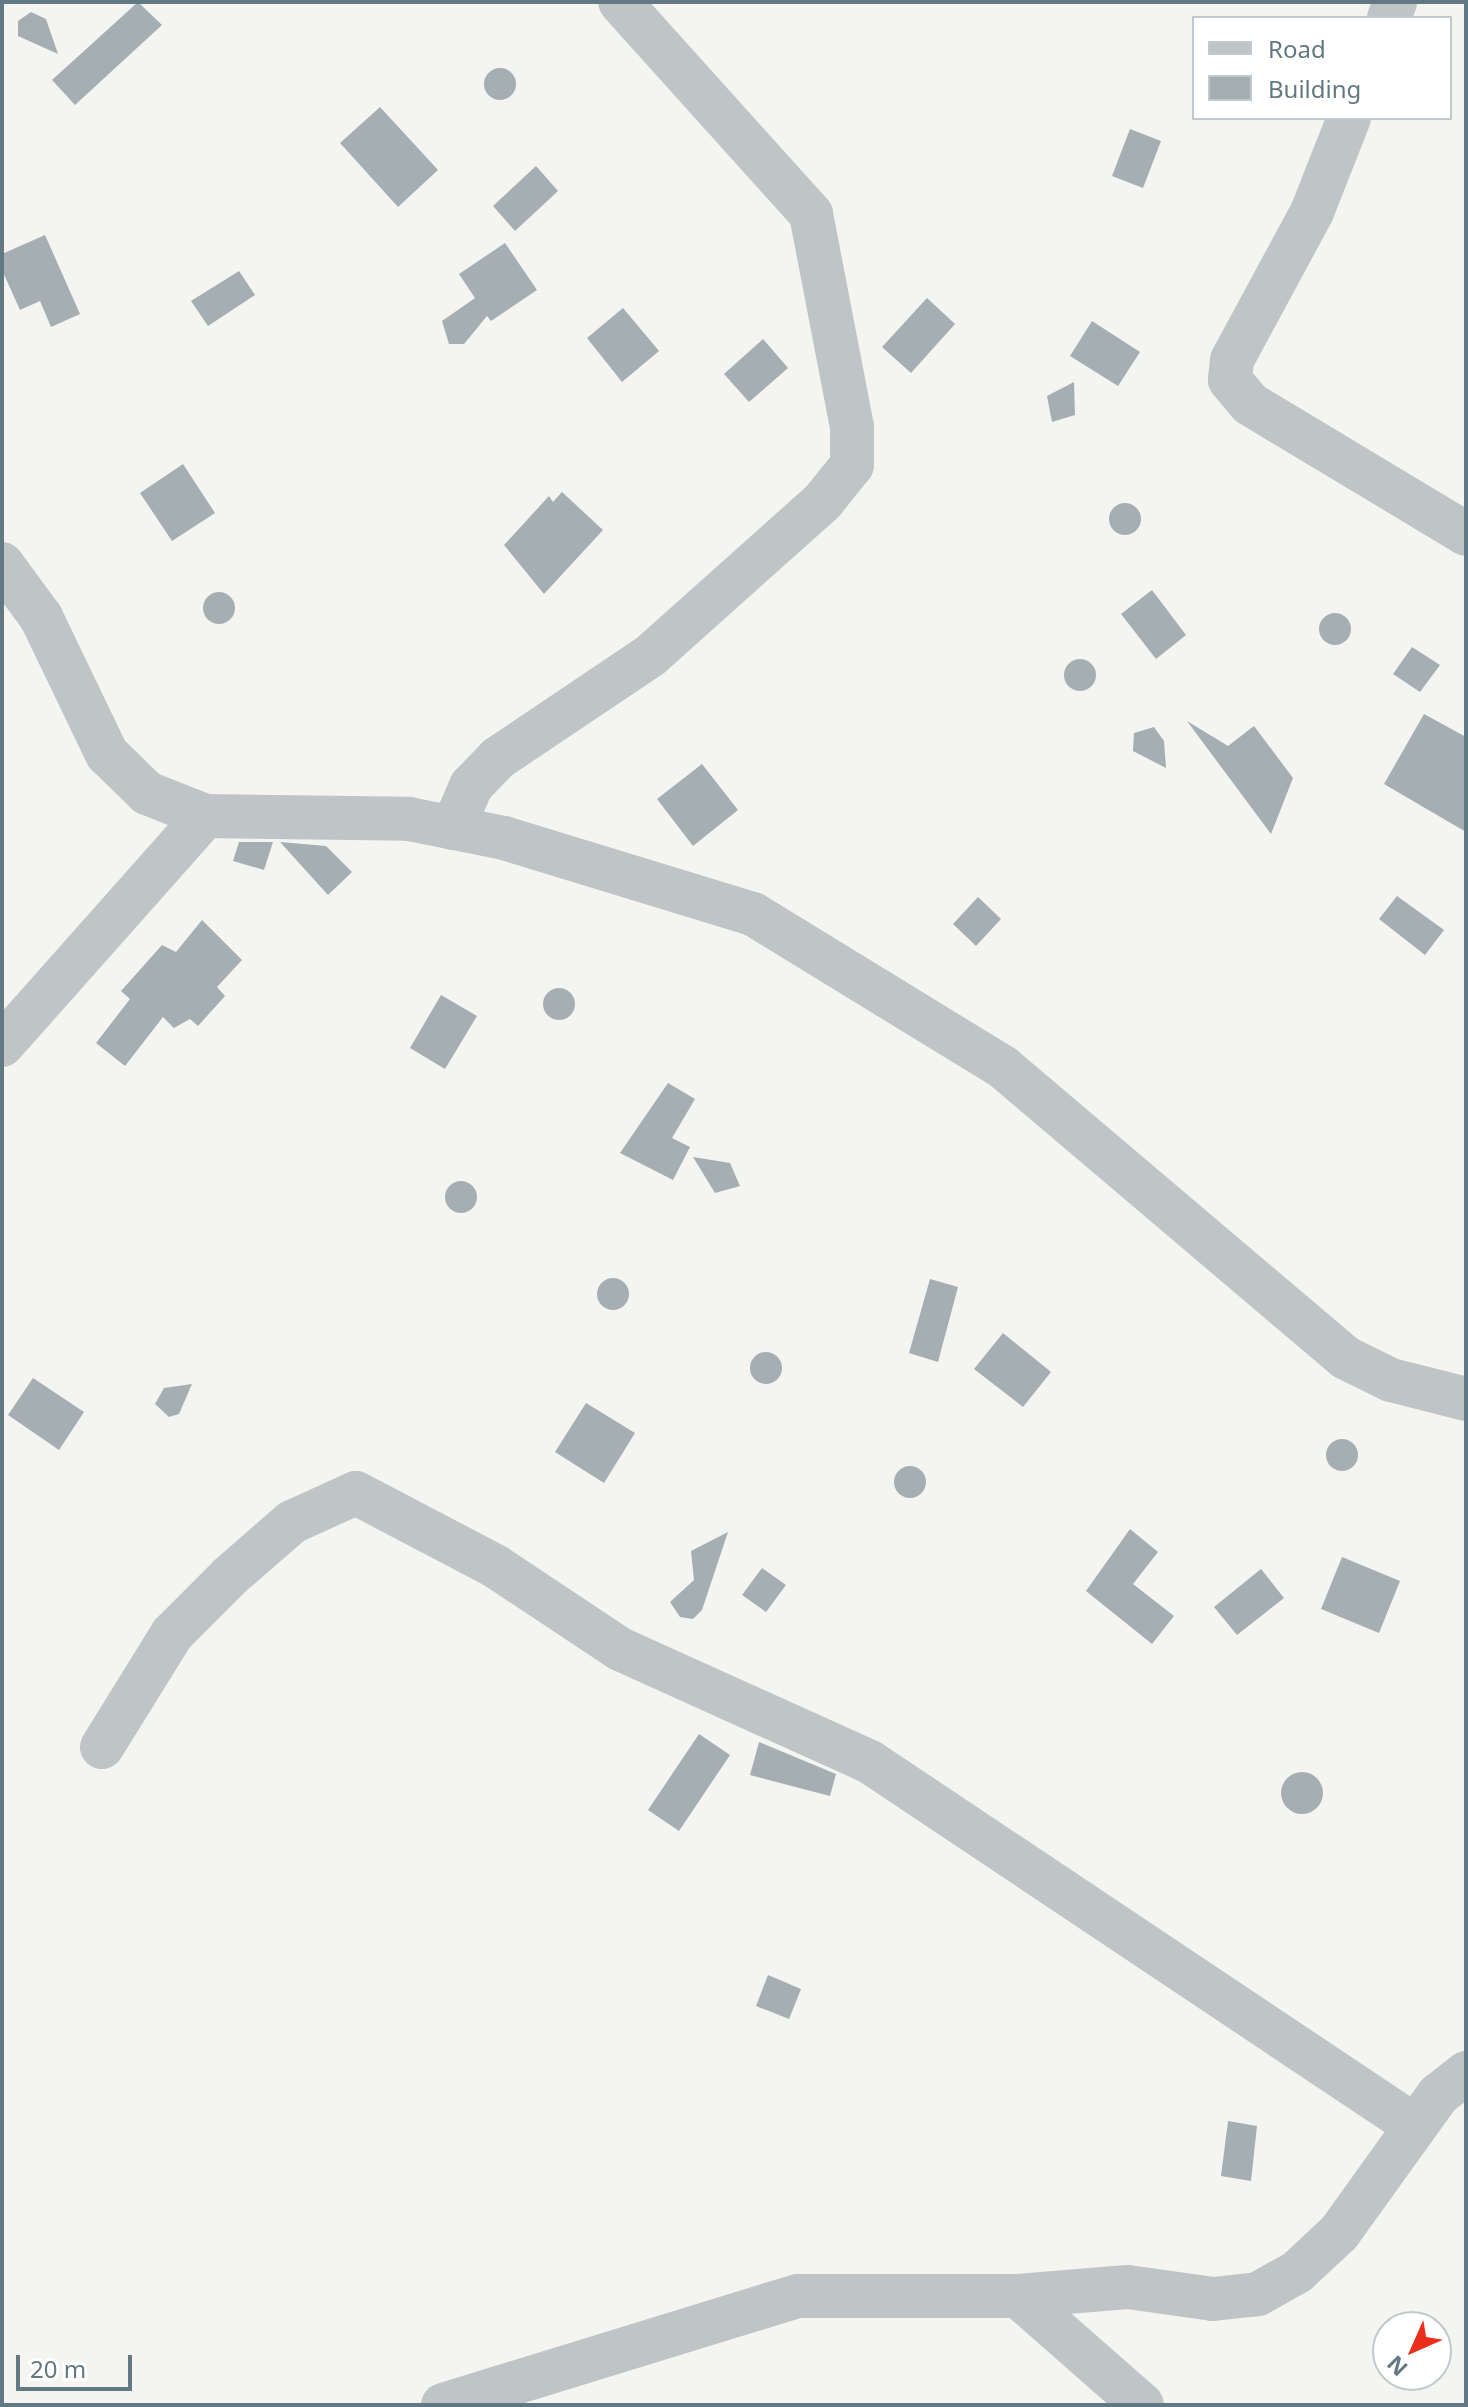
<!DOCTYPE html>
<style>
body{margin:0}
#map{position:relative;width:1468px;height:2407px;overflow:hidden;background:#f4f4f0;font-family:"Noto Sans",sans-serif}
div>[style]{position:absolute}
.building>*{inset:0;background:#a5afb3}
.round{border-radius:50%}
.minor>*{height:44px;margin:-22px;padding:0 22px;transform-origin:22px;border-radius:22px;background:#bfc4c6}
span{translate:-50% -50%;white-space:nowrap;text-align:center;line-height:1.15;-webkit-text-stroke:8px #fff;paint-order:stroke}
.frame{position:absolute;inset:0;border:4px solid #627882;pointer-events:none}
.legend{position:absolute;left:1192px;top:16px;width:260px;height:104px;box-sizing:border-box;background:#fff;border:2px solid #c0c9cd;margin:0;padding:10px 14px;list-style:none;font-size:24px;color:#627882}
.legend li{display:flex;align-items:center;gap:16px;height:40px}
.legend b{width:40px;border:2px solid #c0c9cd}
.north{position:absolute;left:1372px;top:2311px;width:80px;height:80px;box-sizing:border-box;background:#fff;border:2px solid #c0c9cd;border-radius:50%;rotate:225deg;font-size:22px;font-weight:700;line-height:32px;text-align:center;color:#627882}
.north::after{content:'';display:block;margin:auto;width:28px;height:36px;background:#ea301a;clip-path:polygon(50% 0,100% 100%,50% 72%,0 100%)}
.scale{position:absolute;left:16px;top:2355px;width:116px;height:36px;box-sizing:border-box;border:4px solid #627882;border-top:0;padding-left:10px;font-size:24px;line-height:28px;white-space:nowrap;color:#627882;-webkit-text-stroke:6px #fff;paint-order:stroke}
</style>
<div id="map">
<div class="building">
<div style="clip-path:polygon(138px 2px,162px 25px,75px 105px,52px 80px)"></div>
<div style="clip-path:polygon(31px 12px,46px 19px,58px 54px,18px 36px,18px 21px)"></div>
<div class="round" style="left:484px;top:68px;width:32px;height:32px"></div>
<div style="clip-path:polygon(380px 107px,438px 170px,398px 207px,340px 143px)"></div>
<div style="clip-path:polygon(1130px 129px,1161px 141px,1143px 188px,1112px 176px)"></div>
<div style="clip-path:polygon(536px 166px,558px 191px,515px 231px,493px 206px)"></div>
<div style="clip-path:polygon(45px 235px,80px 314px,51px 327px,40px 301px,20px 310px,2px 270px,2px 254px)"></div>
<div style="clip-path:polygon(505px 243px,537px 290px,491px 321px,487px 316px,464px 344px,449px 344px,442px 321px,475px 298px,459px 274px)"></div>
<div style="clip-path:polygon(239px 271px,255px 295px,208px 326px,191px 301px)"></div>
<div style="clip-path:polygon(927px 298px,955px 324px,911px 373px,882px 347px)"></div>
<div style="clip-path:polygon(623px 308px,659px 351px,622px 382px,587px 338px)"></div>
<div style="clip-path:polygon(1092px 321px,1140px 352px,1118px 386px,1070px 356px)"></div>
<div style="clip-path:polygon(763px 339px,788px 368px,749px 402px,724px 374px)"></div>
<div style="clip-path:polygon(1074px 382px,1075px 415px,1052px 422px,1047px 396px)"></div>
<div style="clip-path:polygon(183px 464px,215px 513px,172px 541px,140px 493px)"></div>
<div style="clip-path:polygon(562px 492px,603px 530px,544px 594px,504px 545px,549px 496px,553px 502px)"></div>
<div class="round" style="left:1109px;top:503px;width:32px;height:32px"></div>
<div style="clip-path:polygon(1152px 590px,1186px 635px,1156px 659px,1121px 614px)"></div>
<div class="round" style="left:203px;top:592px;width:32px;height:32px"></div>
<div class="round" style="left:1319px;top:613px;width:32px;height:32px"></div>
<div style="clip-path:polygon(1412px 647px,1440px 665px,1420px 692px,1393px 674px)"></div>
<div class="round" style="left:1064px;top:659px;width:32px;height:32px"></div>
<div style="clip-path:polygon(1424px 714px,1466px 737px,1466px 832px,1384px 784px)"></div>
<div style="clip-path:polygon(1187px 721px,1228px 746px,1254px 726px,1293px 778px,1271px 834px)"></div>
<div style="clip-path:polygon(1154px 727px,1164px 741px,1166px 768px,1133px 751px,1134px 733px)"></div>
<div style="clip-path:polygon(702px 764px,738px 810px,693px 846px,657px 799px)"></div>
<div style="clip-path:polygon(239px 842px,273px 842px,264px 870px,233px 861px)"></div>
<div style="clip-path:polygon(280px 842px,326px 846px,352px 872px,328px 895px)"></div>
<div style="clip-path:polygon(1397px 896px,1444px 930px,1425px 955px,1379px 919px)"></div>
<div style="clip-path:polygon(978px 897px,1001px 919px,976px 946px,953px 924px)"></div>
<div style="clip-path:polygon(202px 920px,242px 960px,217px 987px,225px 996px,198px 1026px,190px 1019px,174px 1028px,163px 1017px,125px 1066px,96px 1043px,130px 999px,121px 991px,162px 945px,176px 952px)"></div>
<div class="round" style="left:543px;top:988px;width:32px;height:32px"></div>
<div style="clip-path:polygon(441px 995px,477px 1016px,445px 1069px,410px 1048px)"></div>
<div style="clip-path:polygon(668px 1083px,695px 1099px,672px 1138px,690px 1147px,673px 1180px,620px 1153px)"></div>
<div style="clip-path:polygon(693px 1157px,730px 1163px,740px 1186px,715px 1193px)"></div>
<div class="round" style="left:445px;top:1181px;width:32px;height:32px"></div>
<div class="round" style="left:597px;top:1278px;width:32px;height:32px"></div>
<div style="clip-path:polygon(930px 1279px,958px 1287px,938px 1362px,909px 1353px)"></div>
<div style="clip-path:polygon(1003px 1333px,1051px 1372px,1023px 1407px,974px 1369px)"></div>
<div class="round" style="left:750px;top:1352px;width:32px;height:32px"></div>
<div style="clip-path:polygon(33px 1378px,84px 1412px,59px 1450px,8px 1415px)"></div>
<div style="clip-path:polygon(192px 1384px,179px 1414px,169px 1417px,155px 1404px,164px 1388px)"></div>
<div style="clip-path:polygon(586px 1403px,635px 1433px,604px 1483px,555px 1452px)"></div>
<div class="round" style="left:1326px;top:1439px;width:32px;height:32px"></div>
<div class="round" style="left:894px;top:1466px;width:32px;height:32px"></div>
<div style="clip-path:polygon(1130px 1529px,1158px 1552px,1133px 1584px,1174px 1616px,1152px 1644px,1086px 1591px)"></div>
<div style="clip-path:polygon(728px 1532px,702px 1610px,693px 1619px,680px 1617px,670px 1602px,694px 1580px,691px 1551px)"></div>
<div style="clip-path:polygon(1342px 1557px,1400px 1581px,1379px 1633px,1321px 1609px)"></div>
<div style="clip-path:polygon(762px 1568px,786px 1585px,766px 1612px,742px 1595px)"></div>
<div style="clip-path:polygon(1261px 1569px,1284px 1598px,1237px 1635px,1214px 1607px)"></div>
<div style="clip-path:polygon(699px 1734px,730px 1755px,679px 1831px,648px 1810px)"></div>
<div style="clip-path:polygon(759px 1742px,836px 1774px,830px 1796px,750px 1775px)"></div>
<div class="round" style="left:1281px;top:1772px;width:42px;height:42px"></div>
<div style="clip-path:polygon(768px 1975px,801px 1989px,789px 2019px,756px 2006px)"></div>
<div style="clip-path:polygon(1228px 2121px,1257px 2126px,1251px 2181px,1221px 2176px)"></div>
</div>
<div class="minor">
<div style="left:1389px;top:18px;width:17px;rotate:-69deg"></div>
<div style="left:1349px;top:118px;width:101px;rotate:111.5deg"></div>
<div style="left:1312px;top:212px;width:168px;rotate:118.4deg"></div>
<div style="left:1232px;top:360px;width:20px;rotate:96deg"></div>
<div style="left:1230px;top:380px;width:31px;rotate:50deg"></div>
<div style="left:1250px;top:404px;width:252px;rotate:31deg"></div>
<div style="left:2px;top:564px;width:66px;rotate:53.7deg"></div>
<div style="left:41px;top:617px;width:152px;rotate:64.3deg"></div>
<div style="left:107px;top:754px;width:56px;rotate:44.3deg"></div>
<div style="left:147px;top:793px;width:62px;rotate:21.6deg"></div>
<div style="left:205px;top:816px;width:204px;rotate:0.8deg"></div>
<div style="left:409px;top:819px;width:97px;rotate:11.3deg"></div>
<div style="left:504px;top:838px;width:260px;rotate:17deg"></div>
<div style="left:753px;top:914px;width:294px;rotate:31.5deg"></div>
<div style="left:1004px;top:1068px;width:448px;rotate:40.3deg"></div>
<div style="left:1346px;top:1358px;width:50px;rotate:26.1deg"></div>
<div style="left:1391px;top:1380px;width:77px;rotate:14.2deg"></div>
<div style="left:453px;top:828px;width:46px;rotate:-66.8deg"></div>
<div style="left:471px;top:786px;width:39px;rotate:-46deg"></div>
<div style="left:498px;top:758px;width:184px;rotate:-33.9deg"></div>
<div style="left:651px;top:655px;width:231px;rotate:-41.8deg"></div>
<div style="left:823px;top:501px;width:46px;rotate:-51.1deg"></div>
<div style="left:852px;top:465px;width:38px;rotate:-90deg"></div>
<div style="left:852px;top:427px;width:217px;rotate:-100.9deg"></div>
<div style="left:811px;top:214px;width:285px;rotate:-132deg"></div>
<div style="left:2px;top:1045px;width:306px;rotate:-48.4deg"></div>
<div style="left:102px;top:1747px;width:133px;rotate:-58.2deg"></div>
<div style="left:172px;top:1634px;width:83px;rotate:-45deg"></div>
<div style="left:231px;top:1575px;width:81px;rotate:-41deg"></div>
<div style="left:292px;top:1522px;width:70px;rotate:-24.4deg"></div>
<div style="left:356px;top:1493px;width:157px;rotate:27.7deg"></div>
<div style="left:495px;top:1566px;width:150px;rotate:33.6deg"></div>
<div style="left:620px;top:1649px;width:274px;rotate:24.3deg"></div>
<div style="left:870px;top:1762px;width:655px;rotate:33.74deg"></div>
<div style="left:1018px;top:2296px;width:165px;rotate:41.3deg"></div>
<div style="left:443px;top:2405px;width:371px;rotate:-17.1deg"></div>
<div style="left:798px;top:2296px;width:220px"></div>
<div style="left:1018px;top:2296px;width:110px;rotate:-4.7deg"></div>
<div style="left:1128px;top:2287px;width:86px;rotate:8deg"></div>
<div style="left:1213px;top:2299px;width:45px;rotate:-6.3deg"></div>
<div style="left:1258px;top:2294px;width:45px;rotate:-29.4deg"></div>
<div style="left:1297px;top:2272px;width:57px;rotate:-42.9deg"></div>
<div style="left:1339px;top:2233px;width:170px;rotate:-54.3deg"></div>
<div style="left:1438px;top:2095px;width:36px;rotate:-38deg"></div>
</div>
<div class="frame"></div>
<ul class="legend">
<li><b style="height:10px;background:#bfc4c6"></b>Road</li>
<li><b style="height:22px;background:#a5afb3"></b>Building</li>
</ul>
<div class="north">N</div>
<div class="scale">20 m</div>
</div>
